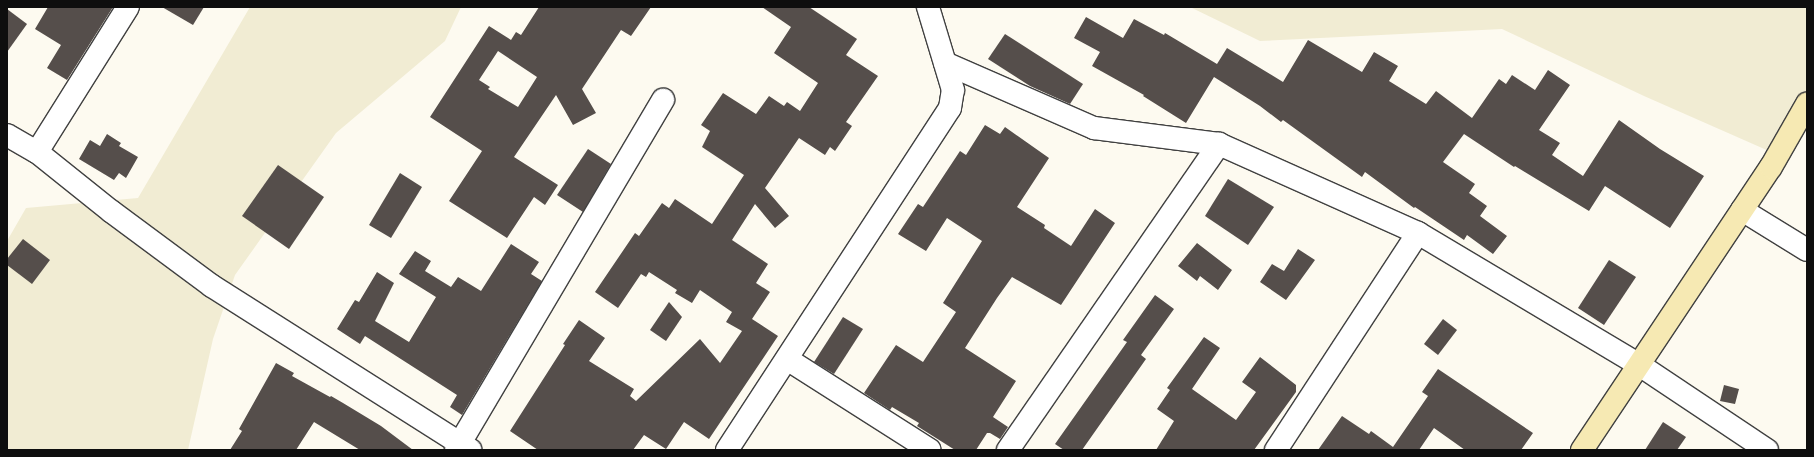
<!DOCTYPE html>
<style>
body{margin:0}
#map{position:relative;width:1814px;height:457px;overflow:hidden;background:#fdfaf0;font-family:"Roboto Serif",serif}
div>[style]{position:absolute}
.farmland>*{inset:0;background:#f1ecd3}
.building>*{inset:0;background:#554e4b}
.roads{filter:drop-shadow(1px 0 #414141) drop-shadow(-1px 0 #414141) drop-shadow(0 1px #414141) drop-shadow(0 -1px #414141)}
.street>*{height:22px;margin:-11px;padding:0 11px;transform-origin:11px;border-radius:11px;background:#fff}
.secondary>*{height:22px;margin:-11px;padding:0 11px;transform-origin:11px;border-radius:11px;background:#f6e9b3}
span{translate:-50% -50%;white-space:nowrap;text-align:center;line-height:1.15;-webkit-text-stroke:4px #fff;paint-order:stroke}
.frame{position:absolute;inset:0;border:8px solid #0e0e0e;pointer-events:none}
</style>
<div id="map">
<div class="farmland">
<div style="clip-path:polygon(250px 7px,461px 7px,445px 41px,336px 133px,235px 275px,213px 339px,188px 450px,7px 450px,7px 241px,26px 208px,138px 198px)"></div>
<div style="clip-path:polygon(1190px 7px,1807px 7px,1807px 99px,1778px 155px,1644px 96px,1502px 29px,1260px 41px)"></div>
</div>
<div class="building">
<div style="clip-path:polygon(48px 7px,113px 7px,67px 80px,47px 68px,61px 45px,35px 29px)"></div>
<div style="clip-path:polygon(162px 7px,204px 7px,193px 25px)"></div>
<div style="clip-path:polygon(evenodd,539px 7px,651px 7px,631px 36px,621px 30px,582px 89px,596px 113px,573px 125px,556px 95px,514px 157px,558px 185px,545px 205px,534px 197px,507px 238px,449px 201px,482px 151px,430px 117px,489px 26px,511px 40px,516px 32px,521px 35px,539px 7px,498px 51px,537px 77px,518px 107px,488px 89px,490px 87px,479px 80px,498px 51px)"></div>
<div style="clip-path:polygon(762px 7px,809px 7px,857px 39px,846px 55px,878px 76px,846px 122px,852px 126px,835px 151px,830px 147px,825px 155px,799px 138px,765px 188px,789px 216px,775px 228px,755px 204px,732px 240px,768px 264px,756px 283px,770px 292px,752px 319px,778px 336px,709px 439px,684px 422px,666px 449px,644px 435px,633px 450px,538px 450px,510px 431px,565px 345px,563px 344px,579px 320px,605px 338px,589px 361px,634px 389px,630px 396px,636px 401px,700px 339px,720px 363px,742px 331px,726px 322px,732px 312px,700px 290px,692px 303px,675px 293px,677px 290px,649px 272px,646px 277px,641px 274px,618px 308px,595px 292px,635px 233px,639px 236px,662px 203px,669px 208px,675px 199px,712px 224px,744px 175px,702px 147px,710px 131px,701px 125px,723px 93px,756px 114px,769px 96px,784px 106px,787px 102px,800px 111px,818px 83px,774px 53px,791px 27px)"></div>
<div style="clip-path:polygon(7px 9px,27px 24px,7px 52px)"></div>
<div style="clip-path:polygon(1086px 17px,1123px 38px,1134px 19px,1164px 35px,1165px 33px,1217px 64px,1227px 48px,1283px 82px,1308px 40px,1362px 72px,1374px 52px,1398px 66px,1389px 81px,1426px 104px,1436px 91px,1472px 118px,1499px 79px,1506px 84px,1512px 75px,1535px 90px,1548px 70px,1570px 85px,1539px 130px,1560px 143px,1552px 155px,1583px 176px,1619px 120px,1660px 149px,1704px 176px,1670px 228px,1605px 186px,1589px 211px,1515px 166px,1514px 167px,1464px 134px,1443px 162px,1475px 184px,1469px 193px,1487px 206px,1480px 216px,1507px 236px,1493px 254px,1467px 235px,1464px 240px,1415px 207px,1414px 208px,1365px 172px,1362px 177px,1283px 120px,1281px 122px,1260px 106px,1214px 77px,1186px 123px,1143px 96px,1144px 95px,1092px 66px,1100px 52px,1074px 38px)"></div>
<div style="clip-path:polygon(1005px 34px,1083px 84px,1070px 104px,1030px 86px,988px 59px)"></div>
<div style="clip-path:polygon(985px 125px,1000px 134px,1005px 127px,1049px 158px,1017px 207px,1045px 225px,1044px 228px,1071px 246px,1095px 209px,1115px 223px,1061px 305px,1012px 277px,997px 298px,965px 348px,1016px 381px,993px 417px,1008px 427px,1000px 439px,990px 433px,987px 433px,976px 450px,955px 450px,917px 426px,919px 423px,892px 407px,890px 410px,864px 393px,896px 345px,923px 362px,956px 312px,943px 303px,982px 241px,947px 218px,926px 251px,898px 234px,918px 204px,923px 207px,960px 151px,966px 155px)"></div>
<div style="clip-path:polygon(107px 134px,121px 143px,119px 146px,138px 157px,126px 178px,119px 173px,114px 180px,79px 159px,90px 140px,100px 146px)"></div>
<div style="clip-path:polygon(588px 149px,611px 164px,583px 212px,557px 195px)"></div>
<div style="clip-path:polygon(278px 165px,324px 197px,289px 249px,242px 216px)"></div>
<div style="clip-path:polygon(400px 173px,422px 187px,391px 238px,369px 225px)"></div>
<div style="clip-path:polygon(1228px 179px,1274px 207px,1248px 245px,1205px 216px)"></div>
<div style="clip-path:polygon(23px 239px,50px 260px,32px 284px,7px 265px,7px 259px)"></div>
<div style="clip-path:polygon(1197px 243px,1232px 270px,1218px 290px,1200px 276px,1197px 281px,1178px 266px)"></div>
<div style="clip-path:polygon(511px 244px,539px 262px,531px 274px,542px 281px,462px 415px,450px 407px,457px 395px,365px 336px,360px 344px,337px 329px,355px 300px,359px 302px,377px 272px,394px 283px,375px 321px,409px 342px,436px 297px,399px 274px,415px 251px,431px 261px,425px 271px,451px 287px,458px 277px,481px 291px)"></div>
<div style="clip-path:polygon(1298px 249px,1315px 260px,1286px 300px,1260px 282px,1272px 264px,1284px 271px)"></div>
<div style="clip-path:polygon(1609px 260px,1636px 277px,1604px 325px,1578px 308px)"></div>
<div style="clip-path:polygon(1155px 295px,1174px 309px,1141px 355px,1146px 359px,1082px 450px,1064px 450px,1055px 444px,1127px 342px,1123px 340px)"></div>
<div style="clip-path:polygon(669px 302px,682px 317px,666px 341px,650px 330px)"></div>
<div style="clip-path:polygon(843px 317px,863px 329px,834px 374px,814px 362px)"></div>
<div style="clip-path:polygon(1443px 319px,1457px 330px,1438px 355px,1424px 344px)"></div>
<div style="clip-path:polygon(1204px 337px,1220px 348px,1192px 389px,1236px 420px,1256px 392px,1242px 382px,1260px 357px,1296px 385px,1296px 392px,1254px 450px,1156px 450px,1174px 421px,1157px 409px,1170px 390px,1167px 388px)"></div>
<div style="clip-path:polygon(276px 363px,294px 373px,292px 376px,330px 397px,331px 396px,343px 403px,381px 426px,413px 450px,360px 450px,314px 422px,296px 450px,230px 450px,242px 431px,239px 429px)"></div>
<div style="clip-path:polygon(1438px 369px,1533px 433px,1521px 450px,1465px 450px,1434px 428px,1419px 450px,1318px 450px,1342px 416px,1369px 434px,1371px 431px,1393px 447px,1428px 396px,1422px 392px)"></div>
<div style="clip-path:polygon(1724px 385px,1739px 389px,1735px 404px,1720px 401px)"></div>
<div style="clip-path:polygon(1663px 422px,1686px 437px,1677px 450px,1645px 450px)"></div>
</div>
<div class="roads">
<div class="street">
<div style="left:945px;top:63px;width:163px;rotate:23.6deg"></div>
<div style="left:1094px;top:128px;width:126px;rotate:7.3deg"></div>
<div style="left:1219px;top:144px;width:218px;rotate:24.1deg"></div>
<div style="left:1418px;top:233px;width:256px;rotate:30.8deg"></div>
<div style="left:1638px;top:364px;width:155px;rotate:33.7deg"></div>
<div style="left:7px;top:135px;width:34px;rotate:30deg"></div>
<div style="left:37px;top:152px;width:96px;rotate:38.7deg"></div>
<div style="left:112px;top:212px;width:124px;rotate:36.5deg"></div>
<div style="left:212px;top:286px;width:306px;rotate:32.4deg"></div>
<div style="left:37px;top:152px;width:171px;rotate:-57.9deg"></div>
<div style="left:1742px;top:210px;width:76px;rotate:31.6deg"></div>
<div style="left:787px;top:359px;width:169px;rotate:32.5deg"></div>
<div style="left:456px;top:450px;width:407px;rotate:-59.4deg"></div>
<div style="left:727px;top:450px;width:408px;rotate:-56.9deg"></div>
<div style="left:950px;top:108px;width:18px;rotate:-81deg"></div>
<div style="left:953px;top:90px;width:87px;rotate:-106.8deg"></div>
<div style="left:1008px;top:450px;width:372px;rotate:-55.4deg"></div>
<div style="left:1276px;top:450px;width:259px;rotate:-56.8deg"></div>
</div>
<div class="secondary">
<div style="left:1582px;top:450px;width:340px;rotate:-56.3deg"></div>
<div style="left:1771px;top:167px;width:73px;rotate:-60.3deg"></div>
</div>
</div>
<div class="frame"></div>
</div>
